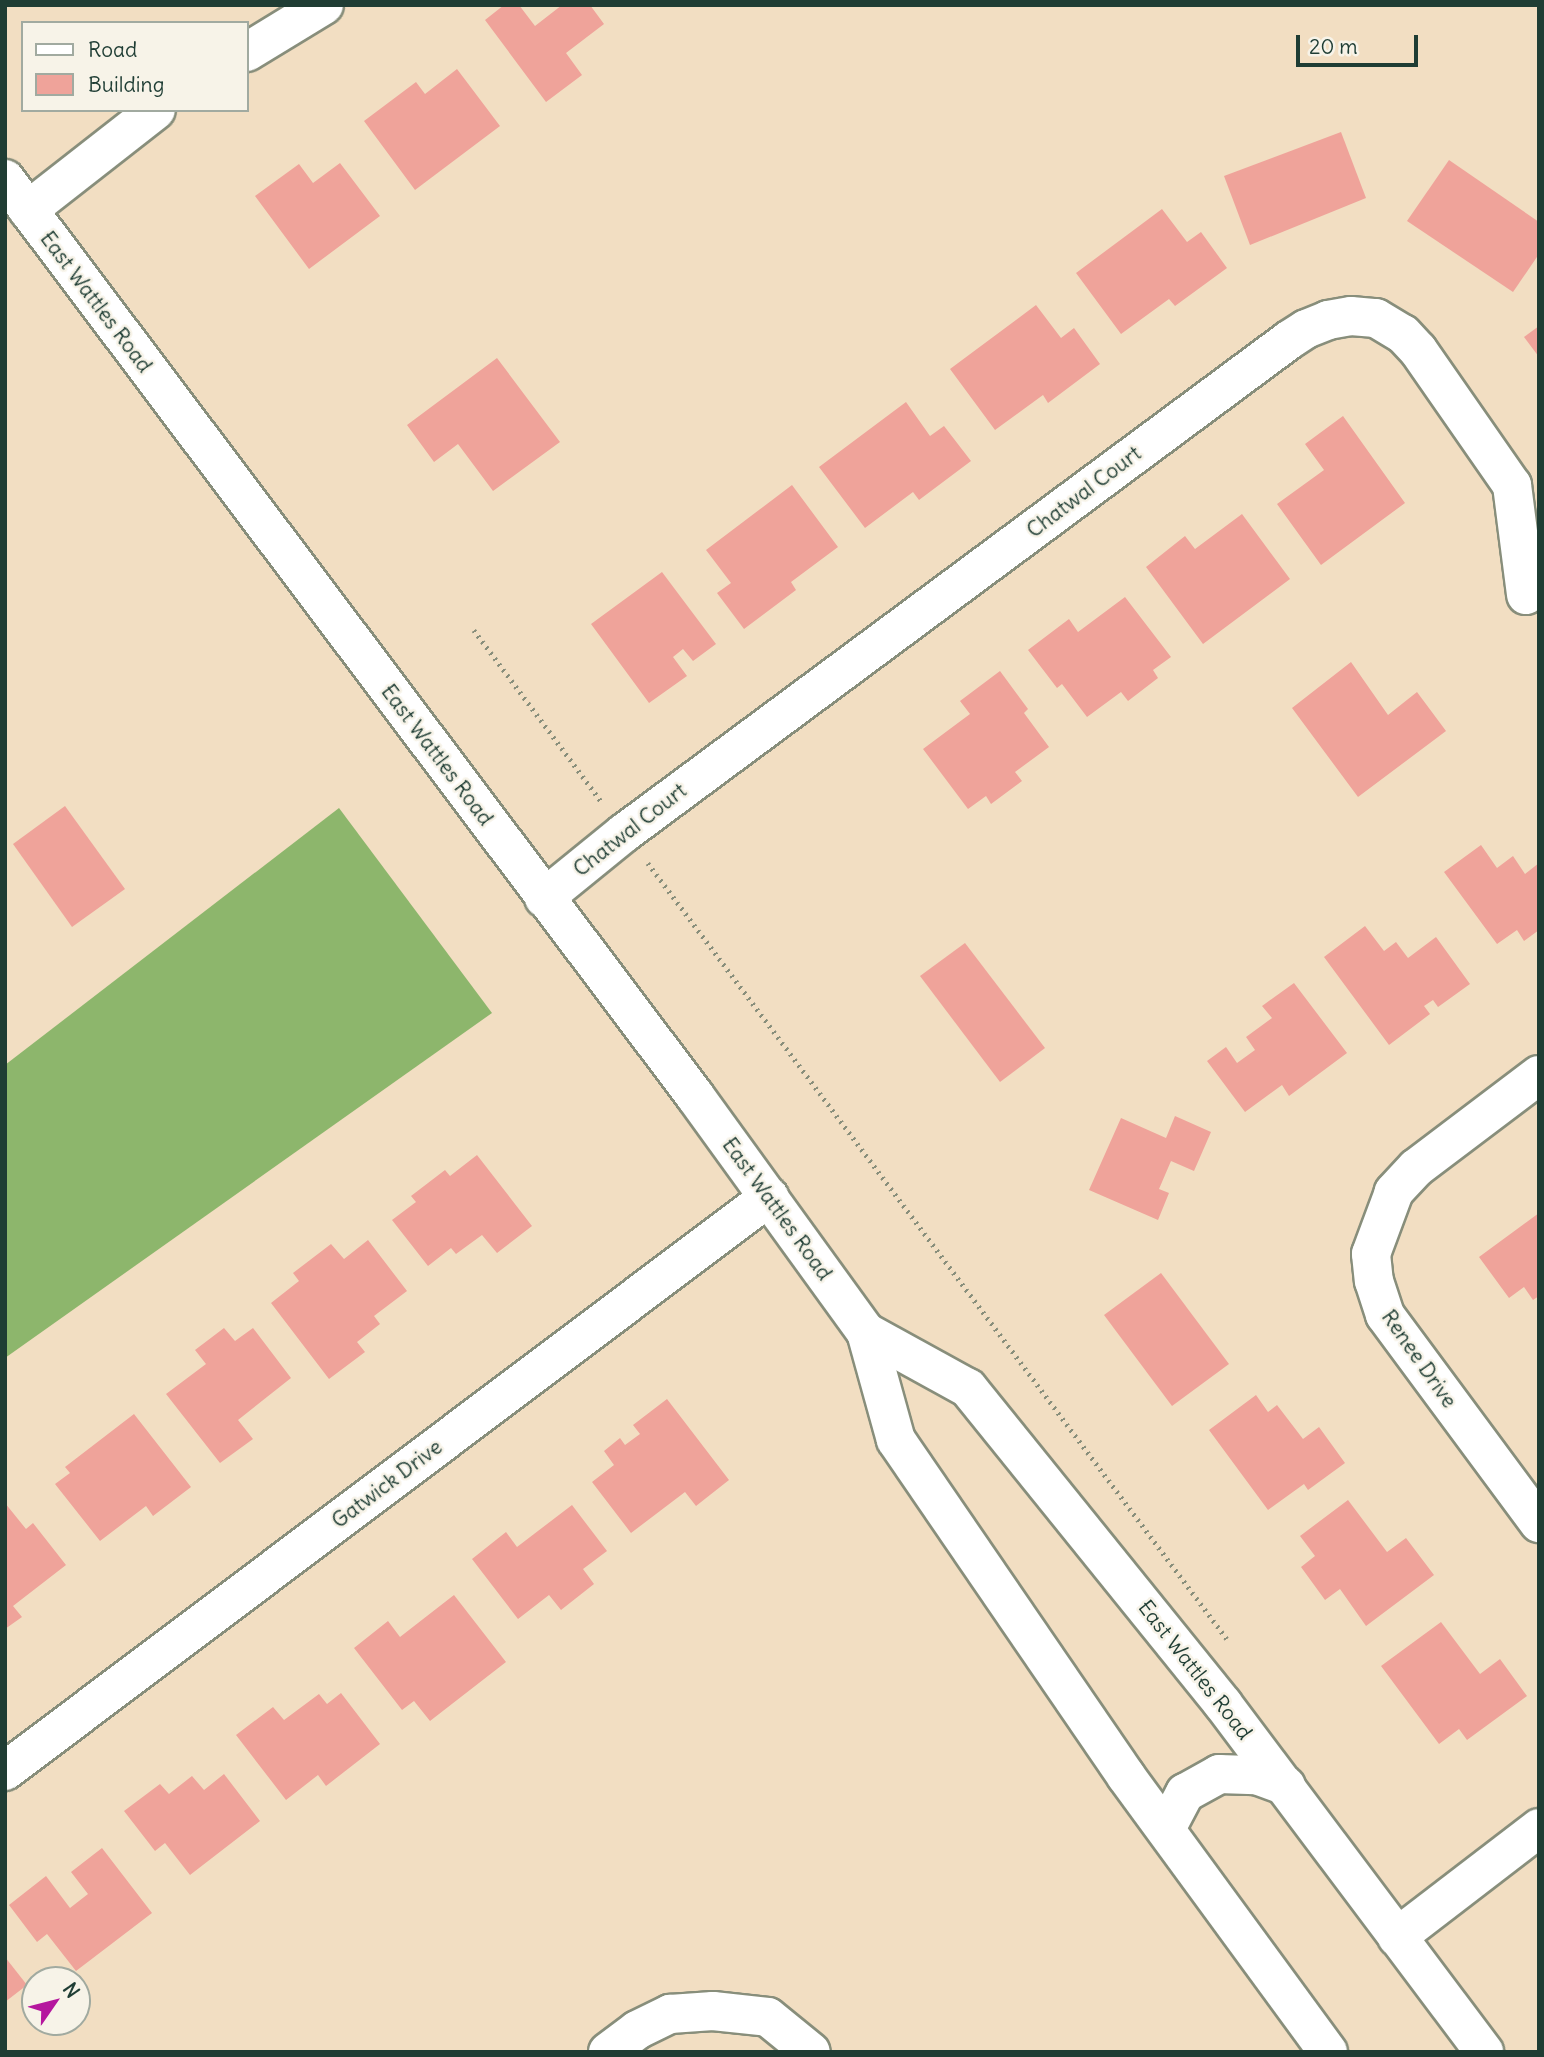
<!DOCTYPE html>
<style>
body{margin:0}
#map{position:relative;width:1544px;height:2057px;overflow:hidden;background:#f2dec2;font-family:Delius,sans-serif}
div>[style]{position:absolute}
.forest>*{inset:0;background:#8db66c}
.building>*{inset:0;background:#efa39a}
.path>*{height:4.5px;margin-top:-2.25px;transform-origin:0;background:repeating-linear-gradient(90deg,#888e7b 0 2px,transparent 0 7px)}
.roads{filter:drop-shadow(2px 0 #888e7b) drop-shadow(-2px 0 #888e7b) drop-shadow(0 2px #888e7b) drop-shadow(0 -2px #888e7b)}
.minor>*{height:38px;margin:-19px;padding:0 19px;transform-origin:19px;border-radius:19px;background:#fff}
.major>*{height:38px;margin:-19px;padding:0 19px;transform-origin:19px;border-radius:19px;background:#fff}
span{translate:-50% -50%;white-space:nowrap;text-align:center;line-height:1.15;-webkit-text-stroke:5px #f7f3e8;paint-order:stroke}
.street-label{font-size:21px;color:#1f3d34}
.frame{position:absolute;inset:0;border:7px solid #1f3d34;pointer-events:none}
.legend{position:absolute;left:21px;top:21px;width:228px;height:91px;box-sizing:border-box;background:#f7f3e8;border:2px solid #a1aaa0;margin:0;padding:9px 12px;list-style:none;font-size:21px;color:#1f3d34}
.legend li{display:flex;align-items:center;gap:14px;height:35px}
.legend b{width:35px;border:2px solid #a1aaa0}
.north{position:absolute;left:21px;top:1966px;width:70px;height:70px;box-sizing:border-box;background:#f7f3e8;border:2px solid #a1aaa0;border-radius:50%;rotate:55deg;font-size:19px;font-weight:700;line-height:28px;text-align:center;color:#1f3d34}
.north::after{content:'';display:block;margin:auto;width:24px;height:32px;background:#b5179e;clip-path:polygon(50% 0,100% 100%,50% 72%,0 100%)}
.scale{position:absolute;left:1296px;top:35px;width:122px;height:32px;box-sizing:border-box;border:4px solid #1f3d34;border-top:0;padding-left:9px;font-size:21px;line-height:24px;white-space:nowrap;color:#1f3d34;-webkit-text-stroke:5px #f7f3e8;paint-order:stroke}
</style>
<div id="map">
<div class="forest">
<div style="clip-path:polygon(339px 808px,492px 1013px,5px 1358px,5px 1065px)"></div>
</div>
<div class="building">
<div style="clip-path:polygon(504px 5px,519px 5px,535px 26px,562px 5px,590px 5px,604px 24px,566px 53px,582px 75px,546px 102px,485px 20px)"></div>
<div style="clip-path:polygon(457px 69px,500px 126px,415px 190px,364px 121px,416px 82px,425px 94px)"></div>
<div style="clip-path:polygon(1341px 132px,1366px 198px,1250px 245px,1224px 176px)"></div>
<div style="clip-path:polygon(1449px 160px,1539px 222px,1539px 254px,1513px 292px,1407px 221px)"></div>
<div style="clip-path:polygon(340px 163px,380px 216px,309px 269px,255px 196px,299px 164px,313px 183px)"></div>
<div style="clip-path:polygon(1162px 209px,1187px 242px,1201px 232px,1227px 268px,1175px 306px,1169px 299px,1121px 334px,1076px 273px)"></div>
<div style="clip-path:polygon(1036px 305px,1061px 338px,1074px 328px,1100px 364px,1048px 403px,1043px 395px,995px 430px,950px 369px)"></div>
<div style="clip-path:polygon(1539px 326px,1539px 357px,1524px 337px)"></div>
<div style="clip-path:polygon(497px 358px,560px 442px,493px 491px,458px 444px,434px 462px,407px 425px)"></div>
<div style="clip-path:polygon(906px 402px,930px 436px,944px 426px,971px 461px,919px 500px,913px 492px,865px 528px,819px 467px)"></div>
<div style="clip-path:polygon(1343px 416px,1405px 503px,1321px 565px,1277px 504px,1324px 470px,1305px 444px)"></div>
<div style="clip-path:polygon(792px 485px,838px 547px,791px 582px,796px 590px,744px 629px,717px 593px,731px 583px,706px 550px)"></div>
<div style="clip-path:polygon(1242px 514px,1290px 579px,1203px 644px,1146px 567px,1185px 536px,1195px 549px)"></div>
<div style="clip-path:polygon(662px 572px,716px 644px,693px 661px,683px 649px,673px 657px,687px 676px,649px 703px,591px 624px)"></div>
<div style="clip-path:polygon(1125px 597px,1171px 657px,1153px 670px,1158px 678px,1128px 701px,1121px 692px,1087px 717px,1062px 684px,1057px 688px,1028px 650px,1069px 619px,1078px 632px)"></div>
<div style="clip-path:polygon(1351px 662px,1388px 715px,1417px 692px,1446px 731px,1358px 797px,1292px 708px)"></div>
<div style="clip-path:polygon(1000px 671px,1028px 709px,1024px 713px,1049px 747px,1015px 772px,1022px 781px,991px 804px,986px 796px,968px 809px,923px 749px,970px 714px,960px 701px)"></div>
<div style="clip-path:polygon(65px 806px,125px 889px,72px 927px,13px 844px)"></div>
<div style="clip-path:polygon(1481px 845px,1497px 868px,1513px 856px,1525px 874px,1539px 863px,1539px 930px,1524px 941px,1517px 930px,1497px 944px,1444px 872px)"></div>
<div style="clip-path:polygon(1365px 926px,1384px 951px,1396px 942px,1408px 958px,1436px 937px,1470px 984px,1438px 1007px,1433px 1000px,1424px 1006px,1430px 1014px,1389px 1045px,1324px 957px)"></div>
<div style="clip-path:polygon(965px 943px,1045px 1048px,1000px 1082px,920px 976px)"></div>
<div style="clip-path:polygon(1294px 983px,1347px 1053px,1289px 1096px,1282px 1085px,1245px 1112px,1207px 1061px,1226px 1047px,1237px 1063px,1255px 1050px,1246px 1037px,1272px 1018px,1262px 1006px)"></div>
<div style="clip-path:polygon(1175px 1116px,1211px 1132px,1194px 1171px,1171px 1161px,1159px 1189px,1169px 1193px,1158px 1220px,1089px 1190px,1121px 1118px,1166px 1138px)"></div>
<div style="clip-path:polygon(477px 1155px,532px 1226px,497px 1253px,482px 1235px,456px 1254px,451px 1248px,428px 1266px,392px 1220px,416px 1202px,411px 1196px,445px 1170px,450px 1176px)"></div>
<div style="clip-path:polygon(1539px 1213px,1539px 1296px,1533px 1300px,1524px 1287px,1509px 1298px,1479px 1257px)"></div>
<div style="clip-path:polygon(368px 1240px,407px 1291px,374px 1316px,380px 1324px,357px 1342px,365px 1352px,329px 1379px,271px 1303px,299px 1281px,293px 1273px,331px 1244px,344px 1259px)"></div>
<div style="clip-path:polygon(1161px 1273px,1229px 1364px,1172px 1406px,1104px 1315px)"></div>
<div style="clip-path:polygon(224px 1328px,235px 1341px,253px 1328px,291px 1378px,238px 1420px,253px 1439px,220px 1463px,166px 1394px,206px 1364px,195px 1350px)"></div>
<div style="clip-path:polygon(1256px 1395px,1268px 1412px,1277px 1405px,1303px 1439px,1319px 1427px,1345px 1463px,1308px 1490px,1304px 1484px,1268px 1510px,1209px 1430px)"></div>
<div style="clip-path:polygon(667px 1399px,729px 1480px,696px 1506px,685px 1492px,631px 1533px,592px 1482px,614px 1465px,604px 1451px,620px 1438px,625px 1445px,640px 1434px,633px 1425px)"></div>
<div style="clip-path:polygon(134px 1414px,191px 1487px,153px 1516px,146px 1506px,100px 1541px,55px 1484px,70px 1473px,65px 1467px)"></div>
<div style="clip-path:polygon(1348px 1500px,1387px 1552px,1406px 1538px,1434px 1575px,1366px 1626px,1340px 1589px,1325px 1600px,1301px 1567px,1315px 1556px,1300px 1536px)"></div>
<div style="clip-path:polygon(5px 1503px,26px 1529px,33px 1523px,66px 1565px,13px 1606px,22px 1617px,5px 1629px)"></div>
<div style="clip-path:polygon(572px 1505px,607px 1551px,583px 1569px,594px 1584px,561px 1610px,549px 1595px,518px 1619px,472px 1559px,506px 1532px,517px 1547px)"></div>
<div style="clip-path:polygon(454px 1595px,506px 1662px,430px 1721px,414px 1701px,402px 1710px,354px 1648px,388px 1621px,400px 1637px)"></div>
<div style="clip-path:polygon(1441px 1622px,1480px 1674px,1500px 1659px,1527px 1696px,1467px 1740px,1459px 1729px,1439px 1744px,1381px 1666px)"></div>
<div style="clip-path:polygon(341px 1693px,380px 1744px,326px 1786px,318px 1775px,286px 1800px,236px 1735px,273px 1707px,284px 1720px,319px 1694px,327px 1704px)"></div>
<div style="clip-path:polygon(224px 1774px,260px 1821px,190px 1875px,165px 1843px,155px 1851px,124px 1811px,160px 1784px,169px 1794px,192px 1776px,204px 1790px)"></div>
<div style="clip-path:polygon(102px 1848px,152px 1913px,76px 1971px,47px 1934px,37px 1942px,9px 1905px,46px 1876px,70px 1908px,88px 1894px,71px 1872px)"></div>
<div style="clip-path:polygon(5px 1957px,27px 1985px,5px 2002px)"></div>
</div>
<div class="path">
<div style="left:474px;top:630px;width:213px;rotate:53.4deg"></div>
<div style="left:648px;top:863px;width:968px;rotate:53.27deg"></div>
</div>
<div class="roads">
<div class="minor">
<div style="left:247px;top:52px;width:90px;rotate:-31.4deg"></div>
<div style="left:28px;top:210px;width:162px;rotate:-38deg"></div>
<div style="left:544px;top:898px;width:103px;rotate:-39.1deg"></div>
<div style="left:624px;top:833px;width:828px;rotate:-36.55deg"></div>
<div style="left:1289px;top:340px;width:20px;rotate:-33deg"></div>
<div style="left:1306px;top:329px;width:24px;rotate:-22deg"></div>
<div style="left:1328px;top:320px;width:23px;rotate:-10deg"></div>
<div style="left:1351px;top:316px;width:25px;rotate:5deg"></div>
<div style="left:1376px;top:318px;width:31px;rotate:31deg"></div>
<div style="left:1403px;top:334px;width:22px;rotate:47deg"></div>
<div style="left:1418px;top:350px;width:165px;rotate:55.2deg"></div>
<div style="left:1512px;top:485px;width:111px;rotate:82.7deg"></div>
<div style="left:1539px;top:1075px;width:154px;rotate:142.9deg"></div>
<div style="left:1416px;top:1168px;width:33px;rotate:133deg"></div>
<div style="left:1394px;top:1192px;width:66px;rotate:110.4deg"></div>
<div style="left:1371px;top:1254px;width:27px;rotate:84deg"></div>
<div style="left:1374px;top:1281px;width:36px;rotate:72deg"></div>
<div style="left:1385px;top:1315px;width:259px;rotate:53.5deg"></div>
<div style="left:5px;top:1771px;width:956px;rotate:-36.92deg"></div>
<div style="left:1397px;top:1937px;width:179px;rotate:-37.5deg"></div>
<div style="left:608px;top:2052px;width:36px;rotate:-37deg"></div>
<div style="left:637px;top:2030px;width:37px;rotate:-26deg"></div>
<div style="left:670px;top:2014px;width:43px;rotate:-4deg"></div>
<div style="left:713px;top:2011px;width:55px;rotate:6.2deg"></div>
<div style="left:768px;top:2017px;width:55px;rotate:39.1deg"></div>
</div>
<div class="major">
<div style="left:5px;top:179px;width:1148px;rotate:53.04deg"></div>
<div style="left:695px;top:1096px;width:291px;rotate:54.1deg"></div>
<div style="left:866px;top:1332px;width:112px;rotate:74.5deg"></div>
<div style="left:896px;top:1440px;width:407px;rotate:55.6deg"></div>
<div style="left:1126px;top:1776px;width:342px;rotate:53.8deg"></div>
<div style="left:866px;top:1332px;width:116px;rotate:28.8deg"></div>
<div style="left:968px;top:1388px;width:406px;rotate:51.1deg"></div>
<div style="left:1223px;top:1704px;width:435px;rotate:53.1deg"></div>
<div style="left:1166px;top:1829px;width:41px;rotate:-62.2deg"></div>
<div style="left:1185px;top:1793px;width:39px;rotate:-29deg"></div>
<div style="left:1219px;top:1774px;width:37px;rotate:2deg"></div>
<div style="left:1256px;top:1775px;width:32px;rotate:20deg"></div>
</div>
</div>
<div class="street-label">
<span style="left:96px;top:302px;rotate:53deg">East Wattles Road</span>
<span style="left:1084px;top:492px;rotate:-37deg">Chatwal Court</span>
<span style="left:437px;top:755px;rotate:53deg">East Wattles Road</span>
<span style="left:630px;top:830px;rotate:-38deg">Chatwal Court</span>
<span style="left:777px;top:1209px;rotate:54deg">East Wattles Road</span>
<span style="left:1419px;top:1359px;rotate:55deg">Renee Drive</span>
<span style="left:387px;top:1484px;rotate:-37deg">Gatwick Drive</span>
<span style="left:1195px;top:1670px;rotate:52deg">East Wattles Road</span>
</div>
<div class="frame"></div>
<ul class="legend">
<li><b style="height:9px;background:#fff"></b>Road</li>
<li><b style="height:19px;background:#efa39a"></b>Building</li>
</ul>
<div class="north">N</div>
<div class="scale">20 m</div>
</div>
